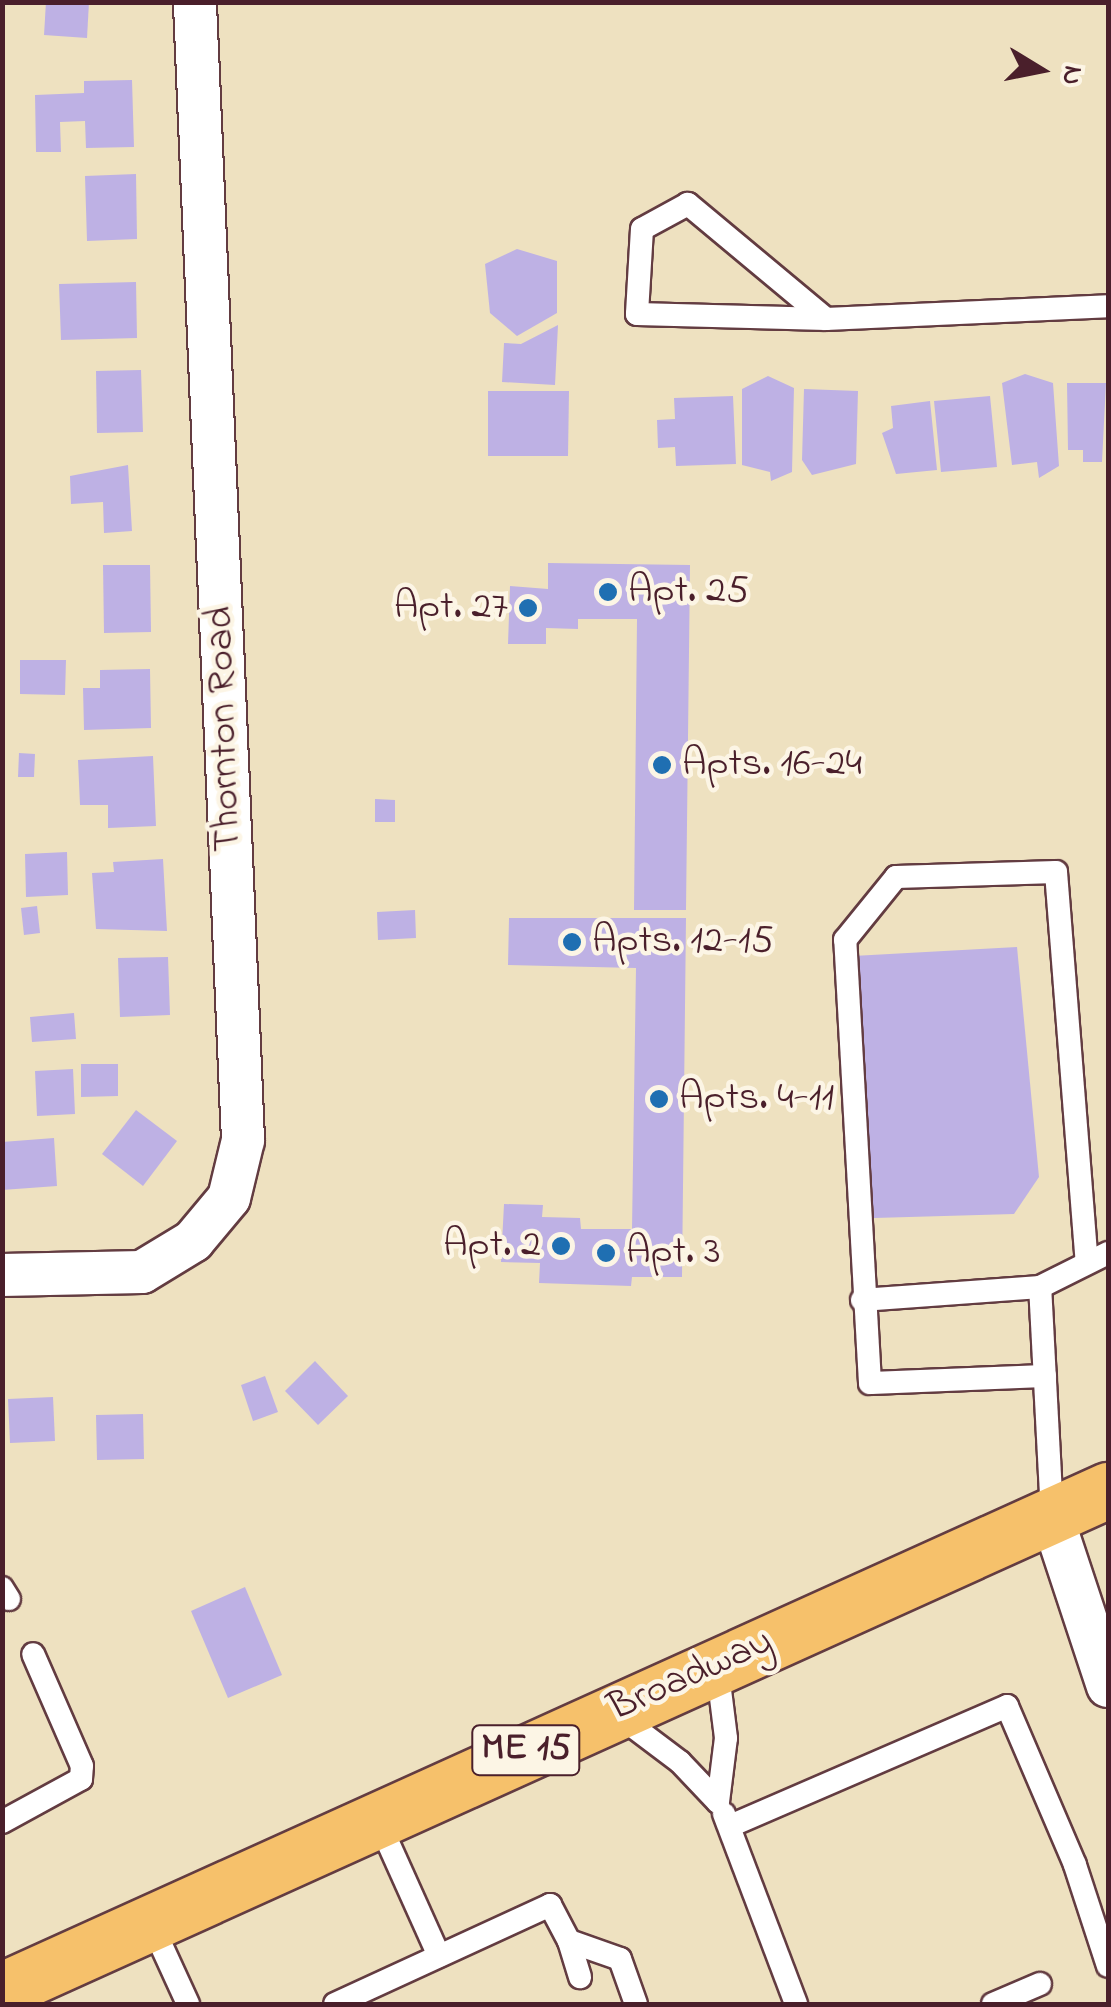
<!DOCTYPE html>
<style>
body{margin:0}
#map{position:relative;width:1111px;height:2007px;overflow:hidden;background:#eee1c0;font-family:"Indie Flower",sans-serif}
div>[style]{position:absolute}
.building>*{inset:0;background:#beb1e4}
.roads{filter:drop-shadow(2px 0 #633c41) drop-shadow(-2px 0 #633c41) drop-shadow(0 2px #633c41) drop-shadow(0 -2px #633c41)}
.lane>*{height:22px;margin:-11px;padding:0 11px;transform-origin:11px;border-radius:11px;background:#fff}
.street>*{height:42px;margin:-21px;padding:0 21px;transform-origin:21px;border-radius:21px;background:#fff}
.primary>*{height:55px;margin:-27.5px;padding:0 27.5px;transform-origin:27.5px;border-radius:27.5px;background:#f6c16b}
.dots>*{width:28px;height:28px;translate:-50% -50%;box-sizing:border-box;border:5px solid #fcf5e5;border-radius:50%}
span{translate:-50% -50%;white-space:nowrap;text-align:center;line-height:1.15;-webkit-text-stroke:9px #fcf5e5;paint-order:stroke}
.shield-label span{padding:2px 8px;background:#fcf5e5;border:2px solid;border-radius:8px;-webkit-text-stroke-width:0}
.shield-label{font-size:38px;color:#4a1f2b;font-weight:700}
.poi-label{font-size:40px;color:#4a1f2b}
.left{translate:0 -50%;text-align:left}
.right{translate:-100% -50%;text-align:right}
.street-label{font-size:40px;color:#4a1f2b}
.frame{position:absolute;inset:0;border:5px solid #4a1f2b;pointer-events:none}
.north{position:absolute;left:991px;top:20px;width:100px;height:100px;-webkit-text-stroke:8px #fcf5e5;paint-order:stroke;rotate:100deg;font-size:28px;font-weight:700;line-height:40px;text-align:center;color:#4a1f2b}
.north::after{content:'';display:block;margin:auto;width:35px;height:45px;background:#4a1f2b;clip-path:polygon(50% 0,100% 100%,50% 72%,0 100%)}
</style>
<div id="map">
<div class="building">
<div style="clip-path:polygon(46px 2px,89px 2px,87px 38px,44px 35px)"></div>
<div style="clip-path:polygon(132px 80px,134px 147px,86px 148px,85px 121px,60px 122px,61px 152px,36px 152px,35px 95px,84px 93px,84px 81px)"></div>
<div style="clip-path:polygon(136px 174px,137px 239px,87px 241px,85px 176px)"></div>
<div style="clip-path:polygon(517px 249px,557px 261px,557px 313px,517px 336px,490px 313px,485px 264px)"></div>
<div style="clip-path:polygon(136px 282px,137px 338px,61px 340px,59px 284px)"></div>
<div style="clip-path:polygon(558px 325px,555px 385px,502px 382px,504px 343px,521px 344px)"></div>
<div style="clip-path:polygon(141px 370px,143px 432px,97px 433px,96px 371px)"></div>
<div style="clip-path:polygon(1025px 374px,1053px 383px,1059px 466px,1039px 478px,1037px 462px,1012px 465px,1002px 383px)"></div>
<div style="clip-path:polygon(768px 376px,794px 388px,792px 472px,771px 481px,770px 472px,742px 465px,742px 389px)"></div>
<div style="clip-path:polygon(1067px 383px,1106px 383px,1102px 462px,1083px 462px,1083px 450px,1068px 450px)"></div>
<div style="clip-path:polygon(804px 389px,858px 391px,856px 464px,812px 475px,802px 460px)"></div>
<div style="clip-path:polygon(488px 391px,569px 391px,568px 456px,488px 456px)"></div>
<div style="clip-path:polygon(733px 396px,736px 464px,676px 466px,675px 447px,658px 448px,657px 420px,675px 419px,674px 398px)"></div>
<div style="clip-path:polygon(990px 396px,997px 467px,941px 472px,934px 401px)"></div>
<div style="clip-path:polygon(930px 401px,937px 470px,896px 474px,882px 433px,893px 428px,891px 406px)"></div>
<div style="clip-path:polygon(128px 465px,132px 531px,104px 533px,103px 502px,71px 504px,70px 476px)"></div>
<div style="clip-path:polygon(548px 563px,690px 565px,686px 910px,634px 910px,637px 619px,578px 619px,578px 629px,546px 628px,546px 644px,508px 644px,510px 586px,548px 589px)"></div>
<div style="clip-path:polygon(103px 565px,150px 565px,151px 632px,104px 633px)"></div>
<div style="clip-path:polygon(20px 660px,66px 660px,65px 695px,20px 694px)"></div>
<div style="clip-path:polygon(150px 669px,151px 728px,84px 730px,83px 688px,100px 688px,100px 670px)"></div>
<div style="clip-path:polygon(19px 753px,35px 754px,34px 777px,18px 777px)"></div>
<div style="clip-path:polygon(153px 756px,156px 826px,108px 828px,108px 805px,80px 805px,78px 760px)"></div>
<div style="clip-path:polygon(375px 799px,395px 800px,395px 822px,375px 822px)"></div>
<div style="clip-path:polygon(67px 852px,68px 895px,26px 897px,25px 854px)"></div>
<div style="clip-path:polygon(163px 859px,167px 931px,96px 929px,92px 873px,114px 872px,113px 862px)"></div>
<div style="clip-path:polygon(37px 906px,40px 933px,24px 935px,21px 908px)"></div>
<div style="clip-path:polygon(415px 910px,416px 938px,378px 940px,377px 912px)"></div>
<div style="clip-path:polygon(509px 918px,686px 918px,682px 1277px,632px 1277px,631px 1286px,539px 1283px,540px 1263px,501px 1262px,504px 1204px,543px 1205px,542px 1217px,580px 1218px,581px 1229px,632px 1229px,636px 968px,508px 965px)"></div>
<div style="clip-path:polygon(1017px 947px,1039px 1177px,1014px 1214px,874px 1218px,853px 956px)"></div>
<div style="clip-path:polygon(168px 957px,170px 1015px,120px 1017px,118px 958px)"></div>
<div style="clip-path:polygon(74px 1013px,76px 1039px,32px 1042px,30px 1017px)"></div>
<div style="clip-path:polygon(81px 1064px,118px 1064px,118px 1096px,81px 1097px)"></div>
<div style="clip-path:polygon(73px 1069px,75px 1114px,37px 1116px,35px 1071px)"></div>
<div style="clip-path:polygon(136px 1110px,177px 1141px,143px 1186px,102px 1154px)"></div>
<div style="clip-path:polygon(54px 1138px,57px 1186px,2px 1190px,2px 1142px)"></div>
<div style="clip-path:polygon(315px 1361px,348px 1396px,318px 1425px,285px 1391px)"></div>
<div style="clip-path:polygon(265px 1376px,278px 1412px,253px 1421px,241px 1385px)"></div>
<div style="clip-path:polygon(53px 1397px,55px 1441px,10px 1443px,8px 1399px)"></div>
<div style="clip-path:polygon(143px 1414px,144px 1459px,97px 1460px,96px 1415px)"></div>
<div style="clip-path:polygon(245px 1587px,282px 1675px,228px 1698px,191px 1611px)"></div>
</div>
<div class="roads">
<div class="lane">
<div style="left:826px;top:319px;width:180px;rotate:-140.2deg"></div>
<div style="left:688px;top:204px;width:52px;rotate:151.5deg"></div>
<div style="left:642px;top:229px;width:85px;rotate:93.4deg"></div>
<div style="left:637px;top:314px;width:189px;rotate:1.5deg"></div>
<div style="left:826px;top:319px;width:282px;rotate:-2.6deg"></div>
<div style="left:862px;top:1300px;width:178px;rotate:-4.2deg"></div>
<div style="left:1045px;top:1376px;width:175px;rotate:177.7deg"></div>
<div style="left:870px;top:1383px;width:444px;rotate:-93.2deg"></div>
<div style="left:845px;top:940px;width:81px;rotate:-51deg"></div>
<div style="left:896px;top:877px;width:160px;rotate:-1.8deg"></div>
<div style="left:1056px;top:872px;width:391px;rotate:85.5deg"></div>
<div style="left:1052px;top:1514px;width:227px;rotate:-93deg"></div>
<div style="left:1040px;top:1287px;width:76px;rotate:-26.6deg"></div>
<div style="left:2px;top:1588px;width:13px;rotate:58deg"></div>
<div style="left:615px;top:1713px;width:81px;rotate:37deg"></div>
<div style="left:680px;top:1762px;width:55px;rotate:46.5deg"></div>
<div style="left:718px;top:1802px;width:64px;rotate:-82.9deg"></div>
<div style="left:726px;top:1738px;width:73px;rotate:-97.1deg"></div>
<div style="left:724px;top:1814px;width:203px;rotate:69.2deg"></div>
<div style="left:377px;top:1818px;width:151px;rotate:65.8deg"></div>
<div style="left:2px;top:1822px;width:90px;rotate:-28.6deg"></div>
<div style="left:81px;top:1779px;width:13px;rotate:-86deg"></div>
<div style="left:82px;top:1766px;width:122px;rotate:-113.6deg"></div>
<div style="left:730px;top:1826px;width:302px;rotate:-23.4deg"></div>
<div style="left:1007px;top:1706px;width:173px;rotate:66.8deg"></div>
<div style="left:1075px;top:1865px;width:106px;rotate:71.9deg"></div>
<div style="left:151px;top:1923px;width:89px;rotate:65.4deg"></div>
<div style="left:569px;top:1941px;width:38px;rotate:73deg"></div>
<div style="left:335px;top:2004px;width:237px;rotate:-24.7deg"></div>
<div style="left:550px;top:1905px;width:41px;rotate:62.2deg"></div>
<div style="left:569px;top:1941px;width:54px;rotate:19.4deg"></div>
<div style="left:620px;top:1959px;width:48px;rotate:70.4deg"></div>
<div style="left:993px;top:2004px;width:51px;rotate:-23.1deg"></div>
</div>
<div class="street">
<div style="left:2px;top:1275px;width:140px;rotate:-1.2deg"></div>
<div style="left:142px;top:1272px;width:60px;rotate:-31.3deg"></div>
<div style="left:193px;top:1241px;width:56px;rotate:-50.1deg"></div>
<div style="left:229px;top:1198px;width:60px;rotate:-76.4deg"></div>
<div style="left:243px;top:1140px;width:1139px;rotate:-92.42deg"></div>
<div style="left:1052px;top:1517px;width:178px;rotate:71.7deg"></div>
</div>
<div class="primary">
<div style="left:2px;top:1990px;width:1214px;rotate:-24.33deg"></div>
</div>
</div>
<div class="dots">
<div style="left:608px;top:592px;background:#1f6fb2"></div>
<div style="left:528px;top:608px;background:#1f6fb2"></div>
<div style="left:662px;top:765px;background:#1f6fb2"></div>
<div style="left:572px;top:942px;background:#1f6fb2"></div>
<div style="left:659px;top:1099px;background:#1f6fb2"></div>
<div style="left:561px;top:1246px;background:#1f6fb2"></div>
<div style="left:606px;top:1253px;background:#1f6fb2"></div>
</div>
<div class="shield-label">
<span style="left:526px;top:1750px">ME 15</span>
</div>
<div class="poi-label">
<span class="left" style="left:628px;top:592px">Apt. 25</span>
<span class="right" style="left:508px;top:608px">Apt. 27</span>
<span class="left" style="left:682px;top:765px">Apts. 16-24</span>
<span class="left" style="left:592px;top:942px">Apts. 12-15</span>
<span class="left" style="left:679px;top:1099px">Apts. 4-11</span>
<span class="right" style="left:541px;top:1246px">Apt. 2</span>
<span class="left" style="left:626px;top:1253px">Apt. 3</span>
</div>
<div class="street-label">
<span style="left:225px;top:729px;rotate:-92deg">Thornton Road</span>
<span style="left:691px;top:1676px;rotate:-24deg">Broadway</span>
</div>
<div class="frame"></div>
<div class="north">N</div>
</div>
